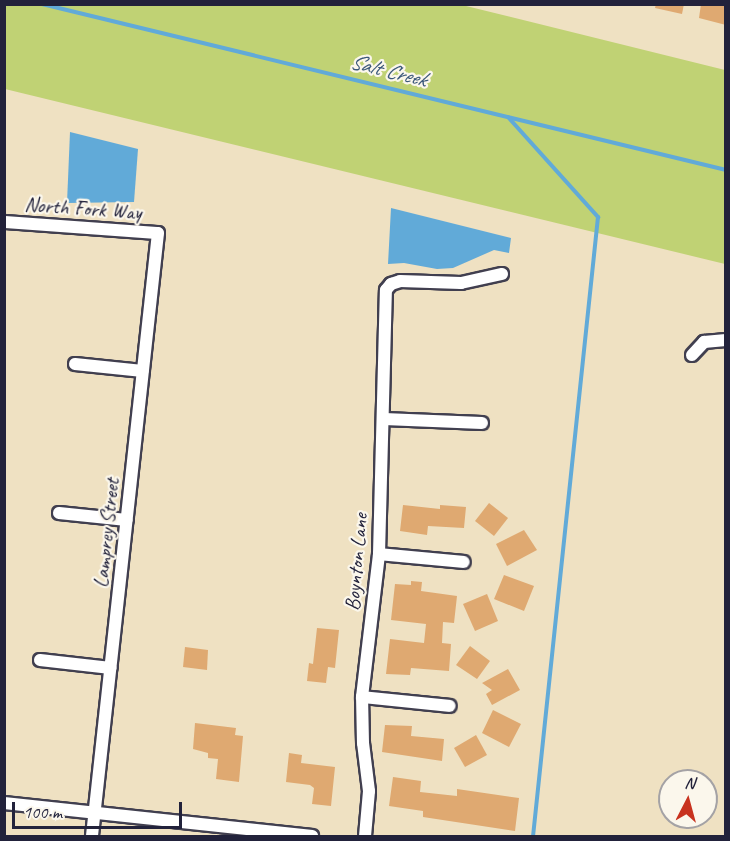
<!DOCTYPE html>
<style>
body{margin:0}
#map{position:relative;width:730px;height:841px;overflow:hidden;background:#efe1c2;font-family:Caveat,sans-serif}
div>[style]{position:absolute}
.green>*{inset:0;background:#c0d274}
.water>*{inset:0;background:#61aad8}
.stream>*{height:4px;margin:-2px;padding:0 2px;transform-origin:2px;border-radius:2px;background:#61aad8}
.building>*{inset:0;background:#dfa971}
.roads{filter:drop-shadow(2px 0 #413f4f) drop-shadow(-2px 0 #413f4f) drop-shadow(0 2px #413f4f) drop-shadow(0 -2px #413f4f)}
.minor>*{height:12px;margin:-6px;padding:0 6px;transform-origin:6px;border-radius:6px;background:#fff}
span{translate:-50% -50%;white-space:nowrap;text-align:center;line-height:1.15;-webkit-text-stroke:4.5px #fbf7ec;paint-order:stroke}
.street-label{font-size:21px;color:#22223b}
.water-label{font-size:22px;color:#3b587a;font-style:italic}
.frame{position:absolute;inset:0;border:6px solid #22223b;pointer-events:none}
.north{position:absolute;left:658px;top:769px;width:60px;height:60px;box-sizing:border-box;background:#fbf7ec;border:2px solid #a4a2a5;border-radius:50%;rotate:6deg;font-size:16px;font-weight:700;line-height:24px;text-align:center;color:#22223b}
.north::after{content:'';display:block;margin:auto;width:21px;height:27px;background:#c8321e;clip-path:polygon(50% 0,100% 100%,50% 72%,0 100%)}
.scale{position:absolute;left:12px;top:802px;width:170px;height:27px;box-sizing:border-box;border:3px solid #22223b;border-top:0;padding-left:8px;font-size:18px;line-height:21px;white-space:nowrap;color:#22223b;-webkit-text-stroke:4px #fbf7ec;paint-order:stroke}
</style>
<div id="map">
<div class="green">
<div style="clip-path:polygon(5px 4px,462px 5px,725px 70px,725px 264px,5px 89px)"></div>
</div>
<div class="water">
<div style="clip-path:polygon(70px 132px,138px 149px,134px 202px,67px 203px)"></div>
<div style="clip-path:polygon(391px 208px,511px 238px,509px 253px,494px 250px,453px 268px,437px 269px,404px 263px,388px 264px)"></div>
</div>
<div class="stream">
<div style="left:42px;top:4px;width:704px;rotate:13.64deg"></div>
<div style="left:508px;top:117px;width:135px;rotate:48deg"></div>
<div style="left:598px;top:217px;width:622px;rotate:95.99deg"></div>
</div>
<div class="building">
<div style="clip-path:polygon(656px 4px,684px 4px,682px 14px,655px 8px)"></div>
<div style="clip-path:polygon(701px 4px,726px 4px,726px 25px,699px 18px)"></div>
<div style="clip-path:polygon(489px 503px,508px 518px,494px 536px,475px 521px)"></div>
<div style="clip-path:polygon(403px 505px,440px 509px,440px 505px,466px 507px,464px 528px,428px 526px,427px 535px,400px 531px)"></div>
<div style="clip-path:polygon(524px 530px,537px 550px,507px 566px,496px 544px)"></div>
<div style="clip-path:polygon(504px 575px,534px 586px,524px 611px,494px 599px)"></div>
<div style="clip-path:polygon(411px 581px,422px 582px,421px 591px,457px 596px,454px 623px,443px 622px,442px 643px,451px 644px,449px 671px,411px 668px,410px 675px,386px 674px,390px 639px,424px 643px,426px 624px,391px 620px,395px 584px,411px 585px)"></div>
<div style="clip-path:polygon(487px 594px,498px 621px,475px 631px,463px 604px)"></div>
<div style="clip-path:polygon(317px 628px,339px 630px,335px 668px,328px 667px,326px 683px,307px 681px,309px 663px,313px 664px)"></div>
<div style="clip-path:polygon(470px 646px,490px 661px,477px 679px,456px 665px)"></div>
<div style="clip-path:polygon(185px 647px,208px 650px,207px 670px,183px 667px)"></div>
<div style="clip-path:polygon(508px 669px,520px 690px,492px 705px,486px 694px,492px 690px,482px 683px)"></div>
<div style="clip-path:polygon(493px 710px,521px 724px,509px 747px,482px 733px)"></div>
<div style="clip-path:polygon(195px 723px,236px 728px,235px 735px,243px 736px,239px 782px,216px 779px,218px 759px,208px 758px,208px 753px,193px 749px)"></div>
<div style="clip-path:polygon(385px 725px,412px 726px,411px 736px,444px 739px,442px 761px,382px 752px)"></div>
<div style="clip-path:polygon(476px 735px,487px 755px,465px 767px,454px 748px)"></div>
<div style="clip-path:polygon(289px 753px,302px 755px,301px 763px,335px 767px,331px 806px,312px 804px,314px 788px,310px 785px,286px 782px)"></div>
<div style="clip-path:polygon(393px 777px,421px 781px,420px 792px,457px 796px,457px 789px,519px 798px,515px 831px,423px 817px,423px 811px,389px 806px)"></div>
</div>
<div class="roads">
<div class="minor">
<div style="left:4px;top:222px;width:154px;rotate:4.1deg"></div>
<div style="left:158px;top:233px;width:607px;rotate:96.25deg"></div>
<div style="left:692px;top:355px;width:18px;rotate:-47deg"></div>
<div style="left:704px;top:342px;width:22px;rotate:-5deg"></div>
<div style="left:75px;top:364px;width:68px;rotate:5.9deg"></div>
<div style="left:384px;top:419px;width:98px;rotate:2.3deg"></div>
<div style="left:59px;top:513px;width:68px;rotate:5.9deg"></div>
<div style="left:379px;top:554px;width:85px;rotate:5.4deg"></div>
<div style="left:40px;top:660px;width:71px;rotate:6.4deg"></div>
<div style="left:362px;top:697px;width:88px;rotate:5.8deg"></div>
<div style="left:4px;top:803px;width:310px;rotate:6.1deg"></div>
<div style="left:365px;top:836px;width:45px;rotate:-84.9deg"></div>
<div style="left:369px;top:791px;width:48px;rotate:-97.1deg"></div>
<div style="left:363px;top:743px;width:46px;rotate:-91.2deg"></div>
<div style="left:362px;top:697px;width:144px;rotate:-83.2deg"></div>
<div style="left:379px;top:554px;width:264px;rotate:-88.5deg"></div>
<div style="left:386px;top:290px;width:8px;rotate:-50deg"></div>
<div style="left:391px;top:284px;width:9px;rotate:-18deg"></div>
<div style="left:400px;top:281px;width:61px;rotate:1.9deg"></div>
<div style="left:461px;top:283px;width:42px;rotate:-12.4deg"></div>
</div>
</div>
<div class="street-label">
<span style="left:83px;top:208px;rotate:4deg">North Fork Way</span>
<span style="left:106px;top:533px;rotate:-84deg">Lamprey Street</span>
<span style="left:356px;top:562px;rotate:-85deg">Boynton Lane</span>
</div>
<div class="water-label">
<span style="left:388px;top:71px;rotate:14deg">Salt Creek</span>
</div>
<div class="frame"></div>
<div class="north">N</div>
<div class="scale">100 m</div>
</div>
